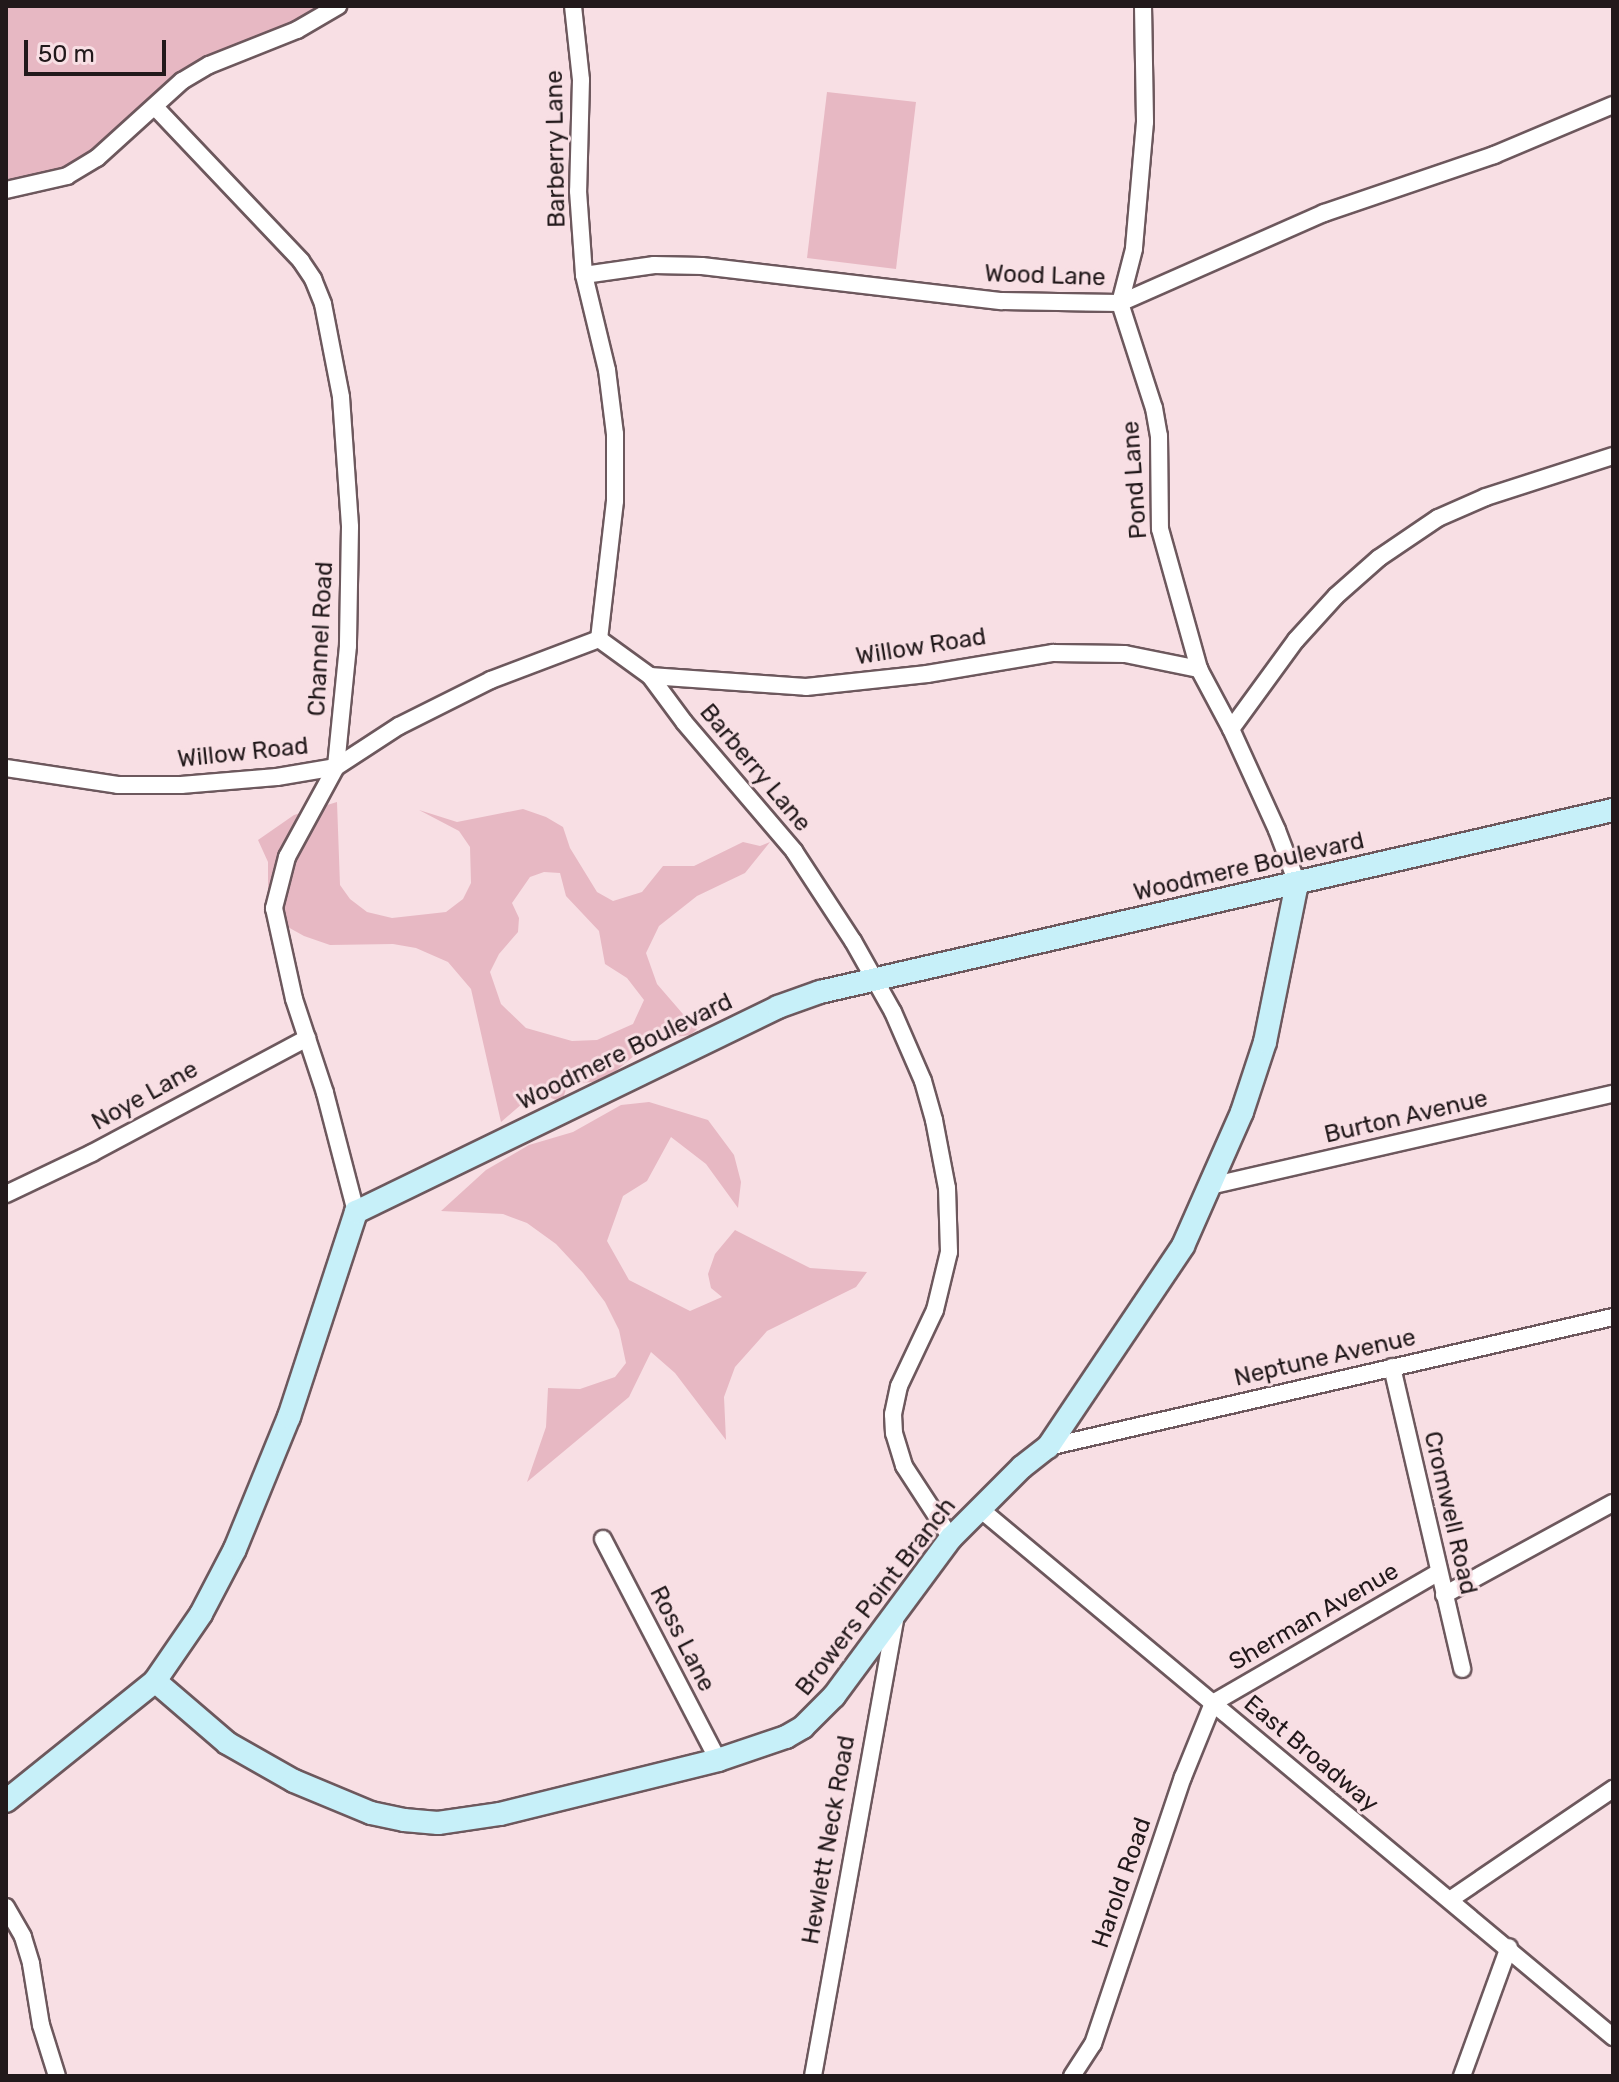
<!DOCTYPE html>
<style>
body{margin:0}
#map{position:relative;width:1619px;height:2082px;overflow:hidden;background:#f8dfe4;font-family:Rubik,sans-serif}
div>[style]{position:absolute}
.green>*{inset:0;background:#e7b8c3}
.roads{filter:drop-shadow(2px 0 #6d585d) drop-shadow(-2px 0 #6d585d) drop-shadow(0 2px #6d585d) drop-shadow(0 -2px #6d585d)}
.street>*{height:16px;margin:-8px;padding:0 8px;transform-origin:8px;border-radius:8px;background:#fff}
.secondary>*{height:22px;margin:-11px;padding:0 11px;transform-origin:11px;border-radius:11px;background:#c7f0f9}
span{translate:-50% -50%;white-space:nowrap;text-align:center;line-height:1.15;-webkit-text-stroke:6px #f8dfe4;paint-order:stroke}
.street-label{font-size:24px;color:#22191b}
.frame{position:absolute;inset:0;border:8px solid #22191b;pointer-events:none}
.scale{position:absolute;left:24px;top:40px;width:142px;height:36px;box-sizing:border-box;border:4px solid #22191b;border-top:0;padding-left:10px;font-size:24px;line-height:28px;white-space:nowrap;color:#22191b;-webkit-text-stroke:6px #f8dfe4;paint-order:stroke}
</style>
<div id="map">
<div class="green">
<div style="clip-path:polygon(6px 6px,341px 6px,183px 81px,97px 158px,6px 190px)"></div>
<div style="clip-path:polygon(827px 92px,916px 102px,896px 269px,807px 258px)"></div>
<div style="clip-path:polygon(evenodd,337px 802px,340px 885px,350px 899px,367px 912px,392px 918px,446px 912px,463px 899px,471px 883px,470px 847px,459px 831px,419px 810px,457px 822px,523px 809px,546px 817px,563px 827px,570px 848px,597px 892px,613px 901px,642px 892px,663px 866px,694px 866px,743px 842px,760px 846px,770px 842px,745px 873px,697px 896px,659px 926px,646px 953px,657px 984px,689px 1021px,700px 1027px,690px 1035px,675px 1037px,662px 1033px,612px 1074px,594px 1082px,574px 1083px,566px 1089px,562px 1102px,540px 1094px,530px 1097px,501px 1122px,471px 989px,448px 962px,416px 948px,393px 944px,330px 945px,304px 936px,286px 926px,268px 897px,268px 862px,258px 840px,294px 815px,337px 802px,544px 872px,560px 873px,566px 896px,599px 931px,605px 964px,627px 978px,644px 1000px,633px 1024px,597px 1040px,572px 1041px,526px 1028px,501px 1004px,490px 972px,499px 954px,518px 932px,519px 918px,512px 903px,530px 877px,544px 872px)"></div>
<div style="clip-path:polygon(649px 1102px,708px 1120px,734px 1155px,741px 1182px,738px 1208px,706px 1164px,671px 1137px,647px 1181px,623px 1196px,607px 1241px,629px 1280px,690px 1311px,722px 1297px,711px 1288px,708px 1274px,715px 1254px,735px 1230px,810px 1268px,867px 1272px,856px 1287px,767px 1331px,735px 1367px,724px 1397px,726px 1440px,675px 1373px,651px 1352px,629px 1397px,527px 1482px,546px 1427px,548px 1388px,580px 1389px,615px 1377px,626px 1363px,619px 1330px,605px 1302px,583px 1273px,556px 1244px,527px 1223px,503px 1214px,441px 1211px,486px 1170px,529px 1145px,573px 1132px,621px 1105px)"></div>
</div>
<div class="roads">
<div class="street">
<div style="left:573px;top:6px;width:74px;rotate:83.8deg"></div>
<div style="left:581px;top:80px;width:111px;rotate:91.5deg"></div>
<div style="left:578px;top:191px;width:84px;rotate:85.9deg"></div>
<div style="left:584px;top:275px;width:98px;rotate:76.4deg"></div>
<div style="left:607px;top:370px;width:64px;rotate:82.9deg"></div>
<div style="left:615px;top:434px;width:67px;rotate:90deg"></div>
<div style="left:615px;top:501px;width:139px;rotate:96.6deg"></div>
<div style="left:1143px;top:6px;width:116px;rotate:89deg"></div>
<div style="left:1145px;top:122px;width:127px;rotate:95deg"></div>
<div style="left:1134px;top:249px;width:56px;rotate:104.5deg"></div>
<div style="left:1120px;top:303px;width:110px;rotate:72.1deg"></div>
<div style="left:1154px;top:408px;width:28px;rotate:80deg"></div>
<div style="left:1159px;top:436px;width:93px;rotate:89.4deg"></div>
<div style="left:1160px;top:529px;width:145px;rotate:74.4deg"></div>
<div style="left:1199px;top:669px;width:68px;rotate:61.9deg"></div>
<div style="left:1231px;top:729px;width:111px;rotate:65.5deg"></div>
<div style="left:1277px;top:830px;width:57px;rotate:69.3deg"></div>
<div style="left:156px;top:108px;width:211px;rotate:46.5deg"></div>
<div style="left:301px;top:261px;width:22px;rotate:56deg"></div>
<div style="left:313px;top:279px;width:27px;rotate:68deg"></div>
<div style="left:323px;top:304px;width:95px;rotate:79deg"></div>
<div style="left:341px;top:397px;width:130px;rotate:86deg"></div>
<div style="left:350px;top:527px;width:119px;rotate:91deg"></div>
<div style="left:348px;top:646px;width:122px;rotate:95.7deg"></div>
<div style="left:336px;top:767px;width:102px;rotate:118.6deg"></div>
<div style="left:287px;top:857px;width:53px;rotate:104.3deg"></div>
<div style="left:274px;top:908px;width:93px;rotate:77.6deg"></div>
<div style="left:294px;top:999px;width:99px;rotate:71.7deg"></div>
<div style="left:325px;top:1093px;width:123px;rotate:75.4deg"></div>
<div style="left:6px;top:190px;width:63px;rotate:-12.9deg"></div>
<div style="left:67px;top:176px;width:35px;rotate:-31deg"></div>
<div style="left:97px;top:158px;width:115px;rotate:-42.2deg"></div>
<div style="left:182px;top:81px;width:31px;rotate:-31deg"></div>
<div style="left:209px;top:65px;width:95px;rotate:-21.7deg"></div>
<div style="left:297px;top:30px;width:48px;rotate:-30.3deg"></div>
<div style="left:584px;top:275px;width:71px;rotate:-8.1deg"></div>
<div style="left:654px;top:265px;width:48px;rotate:1.2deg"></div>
<div style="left:702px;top:266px;width:302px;rotate:6.7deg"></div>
<div style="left:1002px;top:301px;width:118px;rotate:1deg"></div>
<div style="left:1120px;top:303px;width:223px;rotate:-23.8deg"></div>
<div style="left:1324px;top:213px;width:180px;rotate:-18.8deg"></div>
<div style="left:1494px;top:155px;width:129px;rotate:-22.8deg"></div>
<div style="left:599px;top:639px;width:63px;rotate:36deg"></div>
<div style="left:650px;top:676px;width:57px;rotate:53.5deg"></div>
<div style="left:684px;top:722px;width:170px;rotate:49.5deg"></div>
<div style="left:794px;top:851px;width:108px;rotate:56.8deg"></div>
<div style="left:853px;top:941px;width:81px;rotate:60.6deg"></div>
<div style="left:893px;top:1012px;width:75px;rotate:66.5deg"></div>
<div style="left:923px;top:1081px;width:41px;rotate:74.2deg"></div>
<div style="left:934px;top:1120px;width:69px;rotate:79.2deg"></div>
<div style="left:947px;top:1188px;width:64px;rotate:88.2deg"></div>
<div style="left:949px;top:1252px;width:60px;rotate:103.6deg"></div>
<div style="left:935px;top:1310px;width:84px;rotate:115.3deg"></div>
<div style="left:899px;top:1386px;width:29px;rotate:102deg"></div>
<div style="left:893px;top:1414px;width:19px;rotate:87deg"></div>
<div style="left:894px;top:1433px;width:34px;rotate:73deg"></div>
<div style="left:904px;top:1466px;width:86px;rotate:56.9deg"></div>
<div style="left:650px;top:676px;width:156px;rotate:4deg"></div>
<div style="left:806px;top:687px;width:122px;rotate:-6.1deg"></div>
<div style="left:927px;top:674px;width:128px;rotate:-9.5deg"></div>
<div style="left:1053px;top:653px;width:72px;rotate:0.8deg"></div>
<div style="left:1125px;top:654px;width:76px;rotate:11.5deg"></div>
<div style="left:1231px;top:729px;width:110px;rotate:-53.9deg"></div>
<div style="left:1296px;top:640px;width:59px;rotate:-47.7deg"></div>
<div style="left:1336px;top:596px;width:57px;rotate:-41.5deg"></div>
<div style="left:1379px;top:558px;width:71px;rotate:-34.1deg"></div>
<div style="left:1438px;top:518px;width:52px;rotate:-23.6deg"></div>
<div style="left:1486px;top:497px;width:133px;rotate:-17.9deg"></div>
<div style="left:6px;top:768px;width:113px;rotate:8.6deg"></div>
<div style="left:118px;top:785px;width:63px"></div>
<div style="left:181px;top:785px;width:96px;rotate:-4.8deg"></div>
<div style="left:277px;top:777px;width:60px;rotate:-9.6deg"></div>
<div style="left:336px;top:767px;width:75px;rotate:-33.1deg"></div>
<div style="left:399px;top:726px;width:103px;rotate:-26.6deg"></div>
<div style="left:491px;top:680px;width:116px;rotate:-20.8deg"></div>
<div style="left:1210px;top:1186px;width:413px;rotate:-12.9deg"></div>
<div style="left:6px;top:1194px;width:95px;rotate:-25.5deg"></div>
<div style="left:92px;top:1153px;width:244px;rotate:-28.1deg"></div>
<div style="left:1392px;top:1367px;width:310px;rotate:76.9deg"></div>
<div style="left:1048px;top:1447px;width:580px;rotate:-12.96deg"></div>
<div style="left:979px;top:1508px;width:826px;rotate:39.84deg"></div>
<div style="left:603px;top:1539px;width:249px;rotate:62.5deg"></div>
<div style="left:1444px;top:1595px;width:192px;rotate:-28.6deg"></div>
<div style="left:1451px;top:1899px;width:196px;rotate:-34.2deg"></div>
<div style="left:6px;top:1907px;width:34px;rotate:60deg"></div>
<div style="left:23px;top:1937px;width:28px;rotate:73deg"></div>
<div style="left:31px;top:1964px;width:62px;rotate:80.7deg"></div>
<div style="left:41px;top:2025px;width:53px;rotate:72.6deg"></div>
<div style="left:813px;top:2076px;width:465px;rotate:-79.8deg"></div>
<div style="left:1072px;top:2076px;width:38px;rotate:-57deg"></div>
<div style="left:1093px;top:2044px;width:282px;rotate:-71.4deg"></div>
<div style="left:1183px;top:1777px;width:80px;rotate:-67.9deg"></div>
<div style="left:1213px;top:1703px;width:261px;rotate:-30.1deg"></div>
<div style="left:1462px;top:2076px;width:137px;rotate:-70deg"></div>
</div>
<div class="secondary">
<div style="left:155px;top:1681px;width:95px;rotate:40.7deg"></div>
<div style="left:227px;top:1743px;width:77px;rotate:29.6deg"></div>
<div style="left:294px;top:1781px;width:83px;rotate:22.6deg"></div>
<div style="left:371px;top:1813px;width:34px;rotate:12deg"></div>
<div style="left:404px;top:1820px;width:34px;rotate:5deg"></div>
<div style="left:438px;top:1823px;width:63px;rotate:-8.3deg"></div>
<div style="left:500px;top:1814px;width:225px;rotate:-13.9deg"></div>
<div style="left:718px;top:1760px;width:72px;rotate:-18.7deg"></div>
<div style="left:786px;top:1737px;width:20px;rotate:-30deg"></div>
<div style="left:803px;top:1727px;width:44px;rotate:-45deg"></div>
<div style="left:834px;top:1696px;width:197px;rotate:-53.5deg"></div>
<div style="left:951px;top:1538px;width:100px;rotate:-45deg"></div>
<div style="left:1022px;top:1467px;width:33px;rotate:-38deg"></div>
<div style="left:1048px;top:1447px;width:242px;rotate:-56.1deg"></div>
<div style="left:1183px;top:1246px;width:146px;rotate:-66.2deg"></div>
<div style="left:1242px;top:1112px;width:74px;rotate:-71.8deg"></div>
<div style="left:1265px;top:1042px;width:162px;rotate:-78.6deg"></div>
<div style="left:6px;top:1801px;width:191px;rotate:-38.8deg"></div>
<div style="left:155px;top:1681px;width:81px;rotate:-55.5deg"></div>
<div style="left:201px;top:1614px;width:73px;rotate:-62.4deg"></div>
<div style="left:235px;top:1549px;width:143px;rotate:-67.8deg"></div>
<div style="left:289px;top:1417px;width:216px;rotate:-71.9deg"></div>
<div style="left:356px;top:1212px;width:469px;rotate:-25.9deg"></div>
<div style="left:778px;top:1007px;width:45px;rotate:-19.7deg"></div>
<div style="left:820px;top:992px;width:814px;rotate:-12.93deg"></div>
</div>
</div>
<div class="street-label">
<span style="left:556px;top:149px;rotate:-91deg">Barberry Lane</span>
<span style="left:1045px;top:276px;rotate:2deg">Wood Lane</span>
<span style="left:1135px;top:480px;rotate:-94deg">Pond Lane</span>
<span style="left:321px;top:639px;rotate:-87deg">Channel Road</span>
<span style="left:921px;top:647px;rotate:-9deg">Willow Road</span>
<span style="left:243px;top:753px;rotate:-6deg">Willow Road</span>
<span style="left:755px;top:768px;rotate:50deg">Barberry Lane</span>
<span style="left:1249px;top:867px;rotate:-13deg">Woodmere Boulevard</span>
<span style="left:625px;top:1052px;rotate:-26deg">Woodmere Boulevard</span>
<span style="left:145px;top:1096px;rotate:-29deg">Noye Lane</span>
<span style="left:1406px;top:1117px;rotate:-13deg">Burton Avenue</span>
<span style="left:1325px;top:1358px;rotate:-13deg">Neptune Avenue</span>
<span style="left:1450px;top:1513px;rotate:77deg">Cromwell Road</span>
<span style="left:876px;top:1597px;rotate:-52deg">Browers Point Branch</span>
<span style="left:1314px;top:1617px;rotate:-30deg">Sherman Avenue</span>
<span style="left:682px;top:1639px;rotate:63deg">Ross Lane</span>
<span style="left:1311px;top:1754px;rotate:40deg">East Broadway</span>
<span style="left:829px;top:1840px;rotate:-80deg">Hewlett Neck Road</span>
<span style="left:1122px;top:1883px;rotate:-71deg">Harold Road</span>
</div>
<div class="frame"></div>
<div class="scale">50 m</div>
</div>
